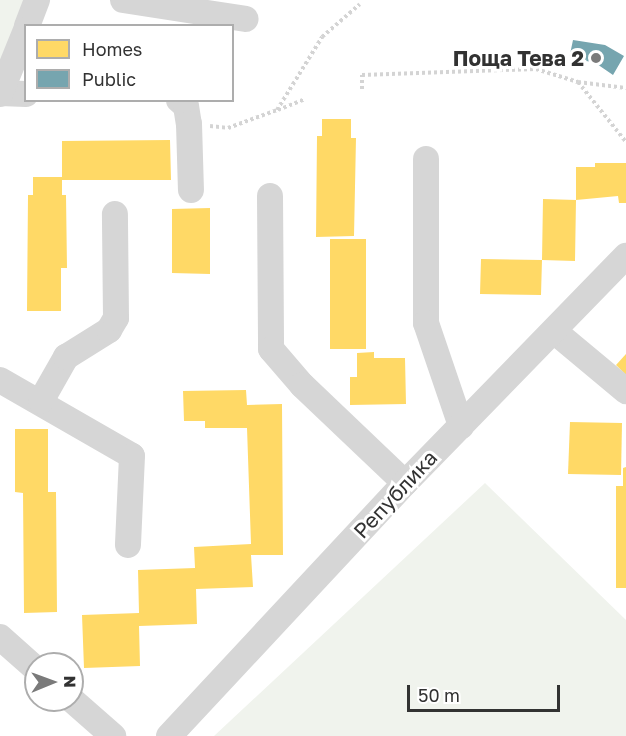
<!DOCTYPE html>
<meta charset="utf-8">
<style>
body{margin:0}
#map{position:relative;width:626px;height:736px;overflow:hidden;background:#fff;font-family:"Golos Text",sans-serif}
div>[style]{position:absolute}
.green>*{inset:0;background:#f0f3ed}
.homes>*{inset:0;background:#ffd966}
.public>*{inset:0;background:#76a5af}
.path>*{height:4px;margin-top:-2px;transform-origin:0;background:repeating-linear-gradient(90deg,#d4d4d4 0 3px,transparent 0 6px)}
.minor>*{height:26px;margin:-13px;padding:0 13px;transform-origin:13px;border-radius:13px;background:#d6d6d6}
.dots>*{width:16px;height:16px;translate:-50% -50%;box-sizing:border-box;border:3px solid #fff;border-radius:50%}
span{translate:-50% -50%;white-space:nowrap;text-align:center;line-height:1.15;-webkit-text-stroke:6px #fff;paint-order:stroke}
.poi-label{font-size:21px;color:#323232;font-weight:700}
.right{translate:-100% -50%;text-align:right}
.street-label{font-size:21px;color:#323232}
.legend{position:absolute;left:24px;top:24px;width:210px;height:78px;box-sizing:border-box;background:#fff;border:2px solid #adadad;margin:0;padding:8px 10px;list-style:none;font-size:18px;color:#323232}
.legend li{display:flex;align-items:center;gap:12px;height:30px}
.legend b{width:30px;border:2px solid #adadad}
.north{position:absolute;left:24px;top:652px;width:60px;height:60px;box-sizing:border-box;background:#fff;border:2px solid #adadad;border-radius:50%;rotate:89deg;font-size:16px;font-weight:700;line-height:24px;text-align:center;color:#323232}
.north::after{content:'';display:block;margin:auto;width:21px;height:27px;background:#7a7a7a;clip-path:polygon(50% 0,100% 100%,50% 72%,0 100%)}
.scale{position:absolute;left:407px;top:685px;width:153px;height:27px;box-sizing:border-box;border:3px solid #323232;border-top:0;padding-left:8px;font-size:18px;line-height:21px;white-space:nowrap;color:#323232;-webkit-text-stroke:4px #fff;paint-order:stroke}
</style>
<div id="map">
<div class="green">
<div style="clip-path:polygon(0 0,25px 0,0 61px)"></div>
<div style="clip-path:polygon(485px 483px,626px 620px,626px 736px,214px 736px)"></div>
</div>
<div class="homes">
<div style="clip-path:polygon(322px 119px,351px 119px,351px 138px,356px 138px,354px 236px,316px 237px,317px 136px,322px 136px)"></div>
<div style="clip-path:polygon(170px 140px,171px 180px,62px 180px,62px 195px,66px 195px,67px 268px,61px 268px,61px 311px,27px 311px,28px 195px,33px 195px,33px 177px,62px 177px,62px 141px)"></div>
<div style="clip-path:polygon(595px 163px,626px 163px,626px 203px,619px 203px,618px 196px,576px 200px,576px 167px,595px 167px)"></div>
<div style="clip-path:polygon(543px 199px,576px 200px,575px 261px,542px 260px,541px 295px,480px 294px,481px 259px,542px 260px)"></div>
<div style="clip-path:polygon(210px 208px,210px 274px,172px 273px,172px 209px)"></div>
<div style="clip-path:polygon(330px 239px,366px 239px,366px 349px,330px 349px)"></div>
<div style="clip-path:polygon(374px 352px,374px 358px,405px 358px,406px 404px,350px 405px,350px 377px,357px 377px,357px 353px)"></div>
<div style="clip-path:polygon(626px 354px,626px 375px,616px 365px)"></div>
<div style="clip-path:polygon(246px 390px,247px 405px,282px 404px,283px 555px,251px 555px,253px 587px,196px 589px,197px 624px,139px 626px,140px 666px,84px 668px,82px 615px,139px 613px,138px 570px,195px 568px,194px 547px,251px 544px,247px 428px,205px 428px,205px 421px,184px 421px,183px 391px)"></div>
<div style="clip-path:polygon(570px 422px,622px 423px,621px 475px,568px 474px)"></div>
<div style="clip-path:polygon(15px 429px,48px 429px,48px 492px,56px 492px,57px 612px,24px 613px,23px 493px,15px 492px)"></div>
<div style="clip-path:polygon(626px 467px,626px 588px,616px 588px,616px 486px,623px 486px,623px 468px)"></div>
</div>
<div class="public">
<div style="clip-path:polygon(573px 40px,605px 45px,624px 56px,613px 75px,594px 62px,569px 59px)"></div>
</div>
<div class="path">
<div style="left:578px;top:82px;width:48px;rotate:7.1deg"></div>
<div style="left:362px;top:89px;width:14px;rotate:-90deg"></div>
<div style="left:362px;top:75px;width:174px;rotate:-2deg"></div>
<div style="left:536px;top:69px;width:44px;rotate:17.2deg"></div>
<div style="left:578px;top:82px;width:77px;rotate:51.3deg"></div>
<div style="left:278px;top:110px;width:29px;rotate:-22deg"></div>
<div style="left:210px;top:126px;width:18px;rotate:6deg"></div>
<div style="left:228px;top:128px;width:52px;rotate:-20.2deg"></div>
<div style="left:277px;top:110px;width:86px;rotate:-58.3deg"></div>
<div style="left:322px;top:37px;width:50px;rotate:-41deg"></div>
</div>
<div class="minor">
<div style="left:123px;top:0;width:124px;rotate:8.8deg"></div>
<div style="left:27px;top:26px;width:28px;rotate:-69deg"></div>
<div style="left:0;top:93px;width:26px;rotate:2deg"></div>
<div style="left:0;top:94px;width:69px;rotate:-67.9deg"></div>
<div style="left:179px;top:100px;width:9px;rotate:41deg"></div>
<div style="left:186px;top:106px;width:18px;rotate:81deg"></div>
<div style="left:189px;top:124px;width:66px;rotate:88.3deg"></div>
<div style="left:426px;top:159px;width:164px;rotate:90deg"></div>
<div style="left:426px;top:323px;width:109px;rotate:71.2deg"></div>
<div style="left:270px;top:196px;width:153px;rotate:89.6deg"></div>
<div style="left:271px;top:349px;width:48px;rotate:49.3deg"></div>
<div style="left:302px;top:385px;width:142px;rotate:43.6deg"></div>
<div style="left:554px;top:331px;width:94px;rotate:39.8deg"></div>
<div style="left:0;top:380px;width:152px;rotate:29.9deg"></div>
<div style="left:132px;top:456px;width:89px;rotate:92.6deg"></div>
<div style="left:41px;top:401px;width:51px;rotate:-60.4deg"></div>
<div style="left:66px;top:357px;width:51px;rotate:-32.1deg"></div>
<div style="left:109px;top:330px;width:14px;rotate:-60deg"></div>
<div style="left:116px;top:318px;width:104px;rotate:-90.6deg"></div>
<div style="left:0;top:637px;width:48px;rotate:41.6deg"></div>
<div style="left:72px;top:700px;width:55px;rotate:41.3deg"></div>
<div style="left:169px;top:736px;width:346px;rotate:-47deg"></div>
<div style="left:405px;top:483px;width:317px;rotate:-45.8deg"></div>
</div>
<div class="dots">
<div style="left:596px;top:58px;background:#7a7a7a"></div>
</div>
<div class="poi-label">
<span class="right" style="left:584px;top:58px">Поща Тева 2</span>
</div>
<div class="street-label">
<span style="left:395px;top:494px;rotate:-47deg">Република</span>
</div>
<ul class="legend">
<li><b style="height:16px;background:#ffd966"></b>Homes</li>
<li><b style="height:16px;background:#76a5af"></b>Public</li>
</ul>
<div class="north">N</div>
<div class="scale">50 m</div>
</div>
